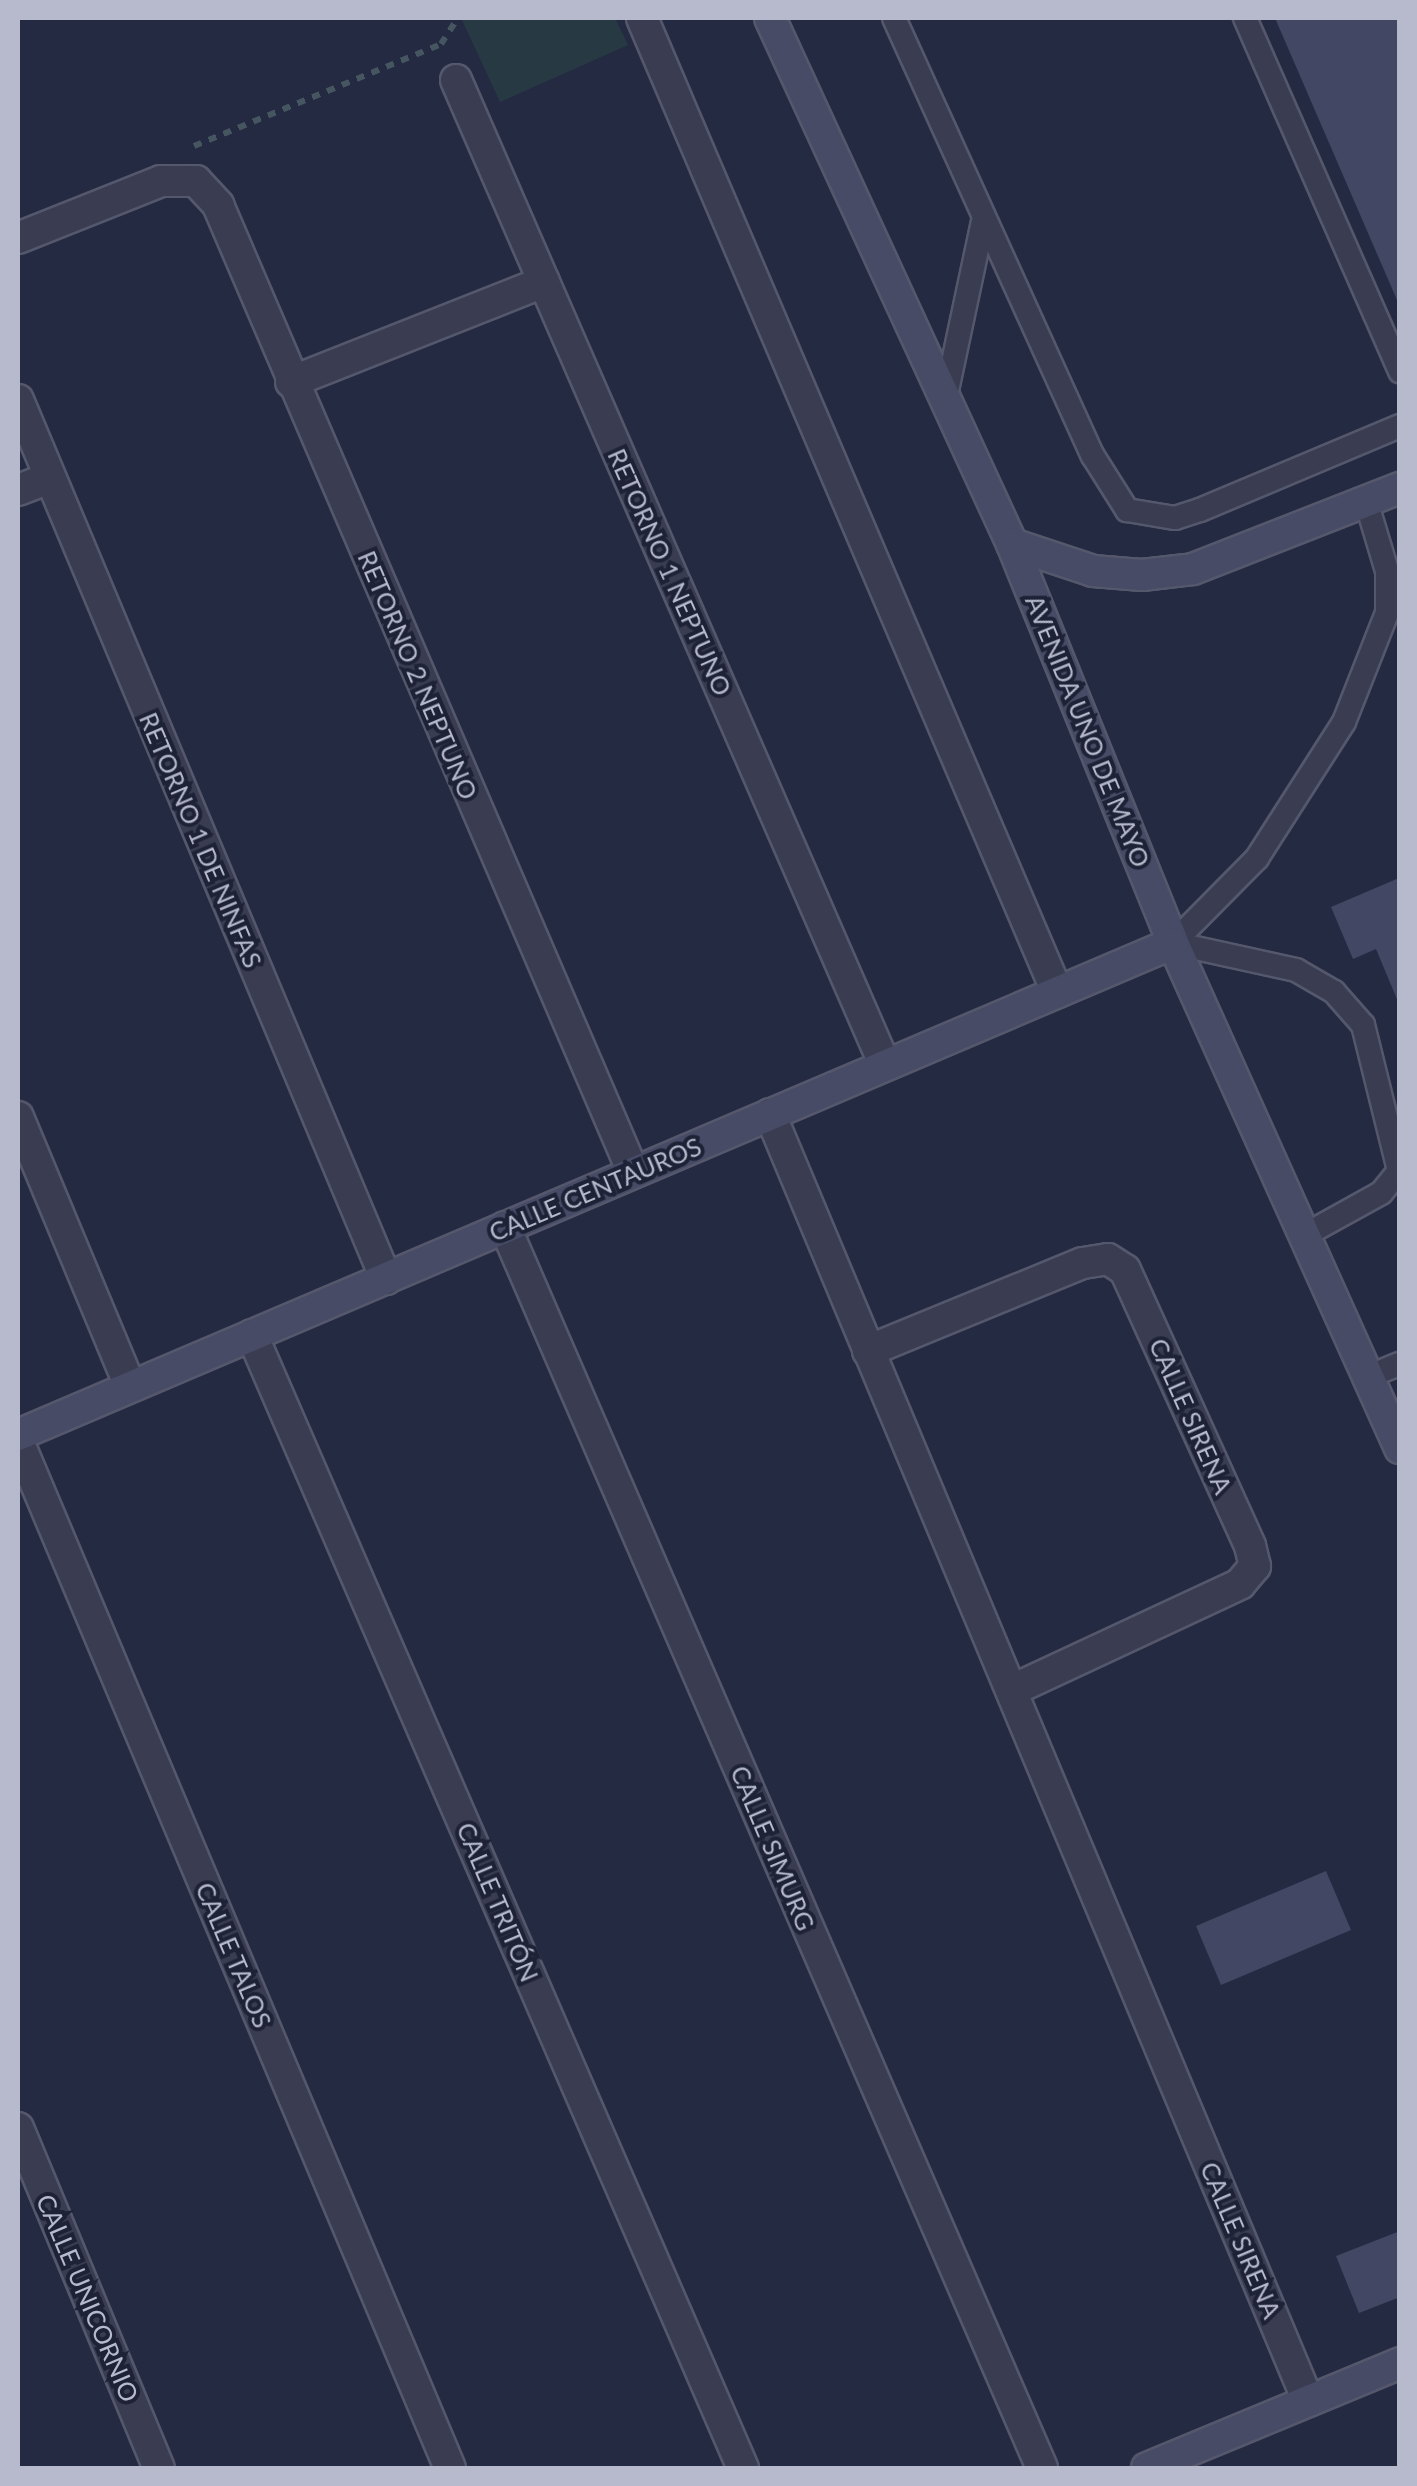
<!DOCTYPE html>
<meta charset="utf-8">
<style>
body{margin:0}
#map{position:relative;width:1417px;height:2486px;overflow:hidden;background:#252a43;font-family:Lato,sans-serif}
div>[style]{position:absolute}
.green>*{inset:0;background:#273943}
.building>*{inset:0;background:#424763}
.path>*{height:6px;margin-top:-3px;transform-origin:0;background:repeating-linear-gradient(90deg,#465660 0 8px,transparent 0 16px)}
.roads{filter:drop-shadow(2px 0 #55586c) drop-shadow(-2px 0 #55586c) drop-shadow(0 2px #55586c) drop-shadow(0 -2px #55586c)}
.lane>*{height:22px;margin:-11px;padding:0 11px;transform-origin:11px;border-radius:11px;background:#3a3d52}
.street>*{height:30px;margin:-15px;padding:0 15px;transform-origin:15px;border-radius:15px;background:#3a3d52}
.secondary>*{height:30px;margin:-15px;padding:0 15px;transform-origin:15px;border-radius:15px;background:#474b65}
span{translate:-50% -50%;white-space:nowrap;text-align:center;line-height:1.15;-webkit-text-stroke:8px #1e2237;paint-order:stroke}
.street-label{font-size:25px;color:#b7b9cc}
.frame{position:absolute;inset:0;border:20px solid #b7b9cc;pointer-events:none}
</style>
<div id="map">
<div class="green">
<div style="clip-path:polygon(461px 18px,615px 18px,628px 45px,500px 102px)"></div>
</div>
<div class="building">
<div style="clip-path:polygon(1275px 18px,1400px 18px,1400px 307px)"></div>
<div style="clip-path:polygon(1399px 878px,1399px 1004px,1376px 949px,1353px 959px,1331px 907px)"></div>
<div style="clip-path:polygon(1326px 1871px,1351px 1930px,1221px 1985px,1196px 1926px)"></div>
<div style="clip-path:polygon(1400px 2231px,1400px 2297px,1359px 2313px,1336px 2256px)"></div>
</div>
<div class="path">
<div style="left:194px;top:146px;width:267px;rotate:-22.4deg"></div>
<div style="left:441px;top:44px;width:31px;rotate:-57deg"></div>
</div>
<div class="roads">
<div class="lane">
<div style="left:894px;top:18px;width:481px;rotate:65.6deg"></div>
<div style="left:1093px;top:456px;width:64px;rotate:57.8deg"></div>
<div style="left:1127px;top:510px;width:49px;rotate:9.5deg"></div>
<div style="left:1175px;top:518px;width:26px;rotate:-18deg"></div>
<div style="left:1200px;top:510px;width:217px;rotate:-22.8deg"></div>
<div style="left:1245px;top:18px;width:386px;rotate:66.3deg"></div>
<div style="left:945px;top:400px;width:183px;rotate:-78deg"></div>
<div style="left:1173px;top:943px;width:120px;rotate:-45.3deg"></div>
<div style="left:1257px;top:858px;width:161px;rotate:-57.4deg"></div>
<div style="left:1344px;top:722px;width:117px;rotate:-68.5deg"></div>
<div style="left:1387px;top:613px;width:42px;rotate:-90deg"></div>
<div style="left:1387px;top:571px;width:73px;rotate:-106.7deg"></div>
<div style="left:1173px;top:943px;width:126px;rotate:12.4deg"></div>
<div style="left:1296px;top:970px;width:44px;rotate:30.1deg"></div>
<div style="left:1334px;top:992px;width:44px;rotate:48.7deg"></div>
<div style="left:1363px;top:1025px;width:150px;rotate:76.1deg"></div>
<div style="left:1399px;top:1171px;width:28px;rotate:129deg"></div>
<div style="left:1381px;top:1193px;width:87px;rotate:151.1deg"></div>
<div style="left:1367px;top:1377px;width:35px;rotate:-22deg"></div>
</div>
<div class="street">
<div style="left:642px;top:18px;width:1059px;rotate:66.92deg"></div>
<div style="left:456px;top:80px;width:1074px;rotate:66.47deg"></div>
<div style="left:18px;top:238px;width:154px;rotate:-21.7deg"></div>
<div style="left:161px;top:181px;width:35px"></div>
<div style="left:196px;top:181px;width:33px;rotate:47deg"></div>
<div style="left:218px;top:205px;width:1052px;rotate:66.77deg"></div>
<div style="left:291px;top:382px;width:272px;rotate:-21.6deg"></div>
<div style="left:18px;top:400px;width:953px;rotate:67.28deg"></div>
<div style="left:18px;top:490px;width:33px;rotate:-21deg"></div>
<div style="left:770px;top:1114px;width:1395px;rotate:67.31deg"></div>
<div style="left:18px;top:1117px;width:291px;rotate:67.4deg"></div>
<div style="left:505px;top:1227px;width:1352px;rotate:66.6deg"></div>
<div style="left:252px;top:1335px;width:1235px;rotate:66.57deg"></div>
<div style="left:868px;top:1351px;width:232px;rotate:-22.3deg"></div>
<div style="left:1083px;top:1263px;width:25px;rotate:-9deg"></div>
<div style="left:1108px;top:1259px;width:20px;rotate:33deg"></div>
<div style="left:1125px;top:1270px;width:303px;rotate:65.6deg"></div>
<div style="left:1250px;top:1546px;width:21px;rotate:76deg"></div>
<div style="left:1255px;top:1566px;width:23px;rotate:130deg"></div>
<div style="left:1240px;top:1584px;width:251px;rotate:155deg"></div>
<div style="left:18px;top:1441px;width:1114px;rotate:67.19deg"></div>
<div style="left:18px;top:2128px;width:368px;rotate:67.5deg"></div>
</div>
<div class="secondary">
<div style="left:770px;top:18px;width:579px;rotate:65.29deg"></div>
<div style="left:1012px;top:544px;width:430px;rotate:68deg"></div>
<div style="left:1173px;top:943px;width:554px;rotate:65.8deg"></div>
<div style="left:1012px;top:544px;width:85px;rotate:18.4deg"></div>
<div style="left:1093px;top:571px;width:49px;rotate:4.7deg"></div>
<div style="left:1142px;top:575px;width:51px;rotate:-6.7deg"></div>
<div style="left:1193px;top:569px;width:222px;rotate:-21.4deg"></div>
<div style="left:18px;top:1435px;width:1255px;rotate:-23.07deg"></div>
<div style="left:1147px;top:2468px;width:274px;rotate:-22.5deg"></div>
</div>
</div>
<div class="street-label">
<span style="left:670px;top:572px;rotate:66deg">RETORNO 1 NEPTUNO</span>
<span style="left:418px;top:675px;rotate:67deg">RETORNO 2 NEPTUNO</span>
<span style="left:1088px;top:731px;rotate:68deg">AVENIDA UNO DE MAYO</span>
<span style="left:201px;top:840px;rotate:67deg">RETORNO 1 DE NINFAS</span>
<span style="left:595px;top:1189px;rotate:-23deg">CALLE CENTAUROS</span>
<span style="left:1191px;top:1416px;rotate:66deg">CALLE SIRENA</span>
<span style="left:773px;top:1848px;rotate:67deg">CALLE SIMURG</span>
<span style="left:498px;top:1902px;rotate:67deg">CALLE TRITÓN</span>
<span style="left:234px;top:1955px;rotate:67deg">CALLE TALOS</span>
<span style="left:1241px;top:2240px;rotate:67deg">CALLE SIRENA</span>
<span style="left:88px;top:2298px;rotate:67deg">CALLE UNICORNIO</span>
</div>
<div class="frame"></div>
</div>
